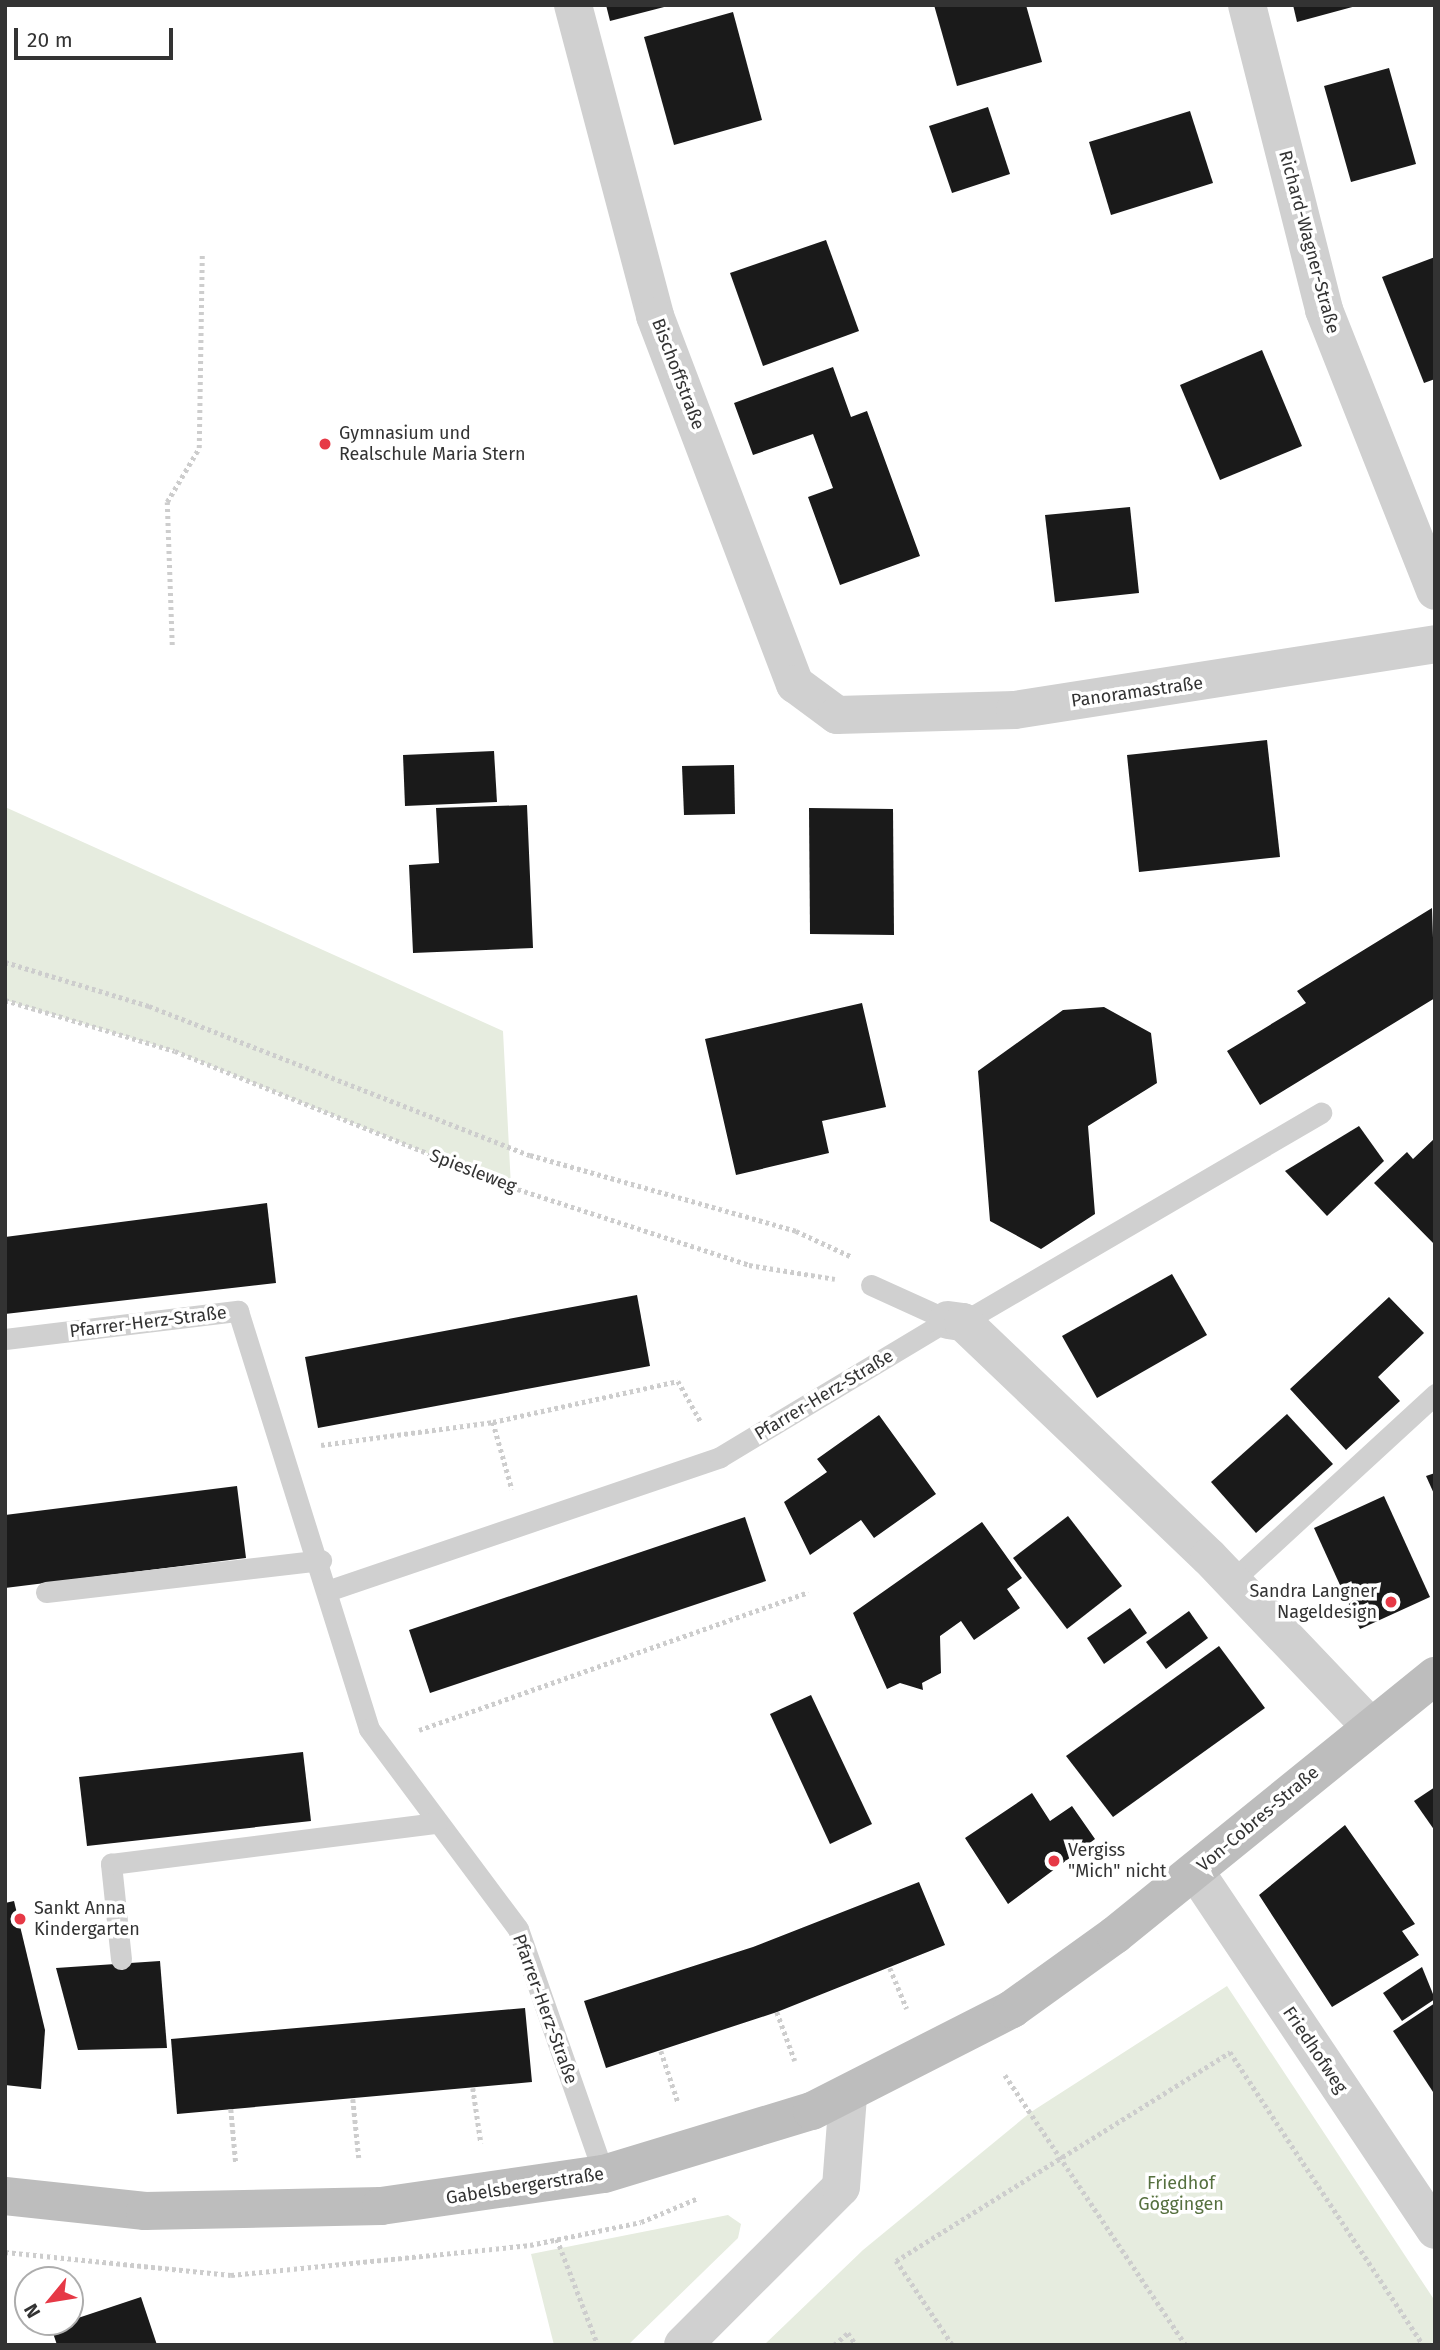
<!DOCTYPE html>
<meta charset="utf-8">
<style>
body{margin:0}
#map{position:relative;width:1440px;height:2350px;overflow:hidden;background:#fff;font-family:"Fira Sans",sans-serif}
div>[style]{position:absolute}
.green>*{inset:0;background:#e6ecdf}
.building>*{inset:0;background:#1a1a1a}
.path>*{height:4.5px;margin-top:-2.25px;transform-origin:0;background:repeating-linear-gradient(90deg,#cdcdcd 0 3.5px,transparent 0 7px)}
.lane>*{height:21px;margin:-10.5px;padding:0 10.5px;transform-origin:10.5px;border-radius:10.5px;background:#d0d0d0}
.street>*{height:38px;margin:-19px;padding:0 19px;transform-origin:19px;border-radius:19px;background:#d0d0d0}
.secondary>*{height:38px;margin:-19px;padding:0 19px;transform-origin:19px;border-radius:19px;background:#bdbdbd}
.dots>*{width:19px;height:19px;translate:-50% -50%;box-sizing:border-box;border:4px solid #fff;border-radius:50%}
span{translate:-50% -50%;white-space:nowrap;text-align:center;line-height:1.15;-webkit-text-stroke:7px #fff;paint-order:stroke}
.street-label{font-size:18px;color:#333}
.poi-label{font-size:18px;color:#333}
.left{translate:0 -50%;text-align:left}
.right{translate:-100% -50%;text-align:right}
.park-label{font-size:18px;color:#56703f}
.frame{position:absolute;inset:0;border:7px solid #333;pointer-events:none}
.north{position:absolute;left:14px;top:2266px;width:70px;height:70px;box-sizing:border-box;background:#fff;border:2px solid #adadad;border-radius:50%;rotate:240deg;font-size:19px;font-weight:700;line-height:28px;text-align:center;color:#333}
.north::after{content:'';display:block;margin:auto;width:24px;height:32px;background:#e63946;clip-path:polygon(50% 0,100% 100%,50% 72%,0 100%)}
.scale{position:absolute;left:14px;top:28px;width:159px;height:32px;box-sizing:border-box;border:4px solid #333;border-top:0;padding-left:9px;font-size:21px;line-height:24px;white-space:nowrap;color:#333;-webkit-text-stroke:5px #fff;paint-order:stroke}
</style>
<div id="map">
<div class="green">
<div style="clip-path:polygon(5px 807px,503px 1031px,511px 1187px,175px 1051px,5px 1000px)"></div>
<div style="clip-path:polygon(1227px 1986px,1435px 2301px,1435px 2345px,764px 2345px,863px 2250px,1031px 2112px)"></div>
<div style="clip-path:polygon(728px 2215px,741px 2224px,738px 2238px,628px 2345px,554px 2345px,531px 2254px)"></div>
</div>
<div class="building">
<div style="clip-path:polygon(606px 5px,668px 5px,668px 6px,610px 21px)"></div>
<div style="clip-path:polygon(934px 5px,1026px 5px,1042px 62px,957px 86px)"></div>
<div style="clip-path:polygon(1293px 5px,1356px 5px,1356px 6px,1297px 22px)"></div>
<div style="clip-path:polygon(733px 12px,762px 120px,674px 145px,644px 37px)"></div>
<div style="clip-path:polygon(1389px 68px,1416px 164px,1351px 182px,1324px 86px)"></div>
<div style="clip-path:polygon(988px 107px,1010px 174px,952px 193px,929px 126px)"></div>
<div style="clip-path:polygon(1190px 111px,1213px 183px,1111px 215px,1089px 142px)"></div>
<div style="clip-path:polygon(826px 240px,859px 331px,763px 366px,730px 273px)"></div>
<div style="clip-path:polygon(1435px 257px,1435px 379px,1424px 383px,1382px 277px)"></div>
<div style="clip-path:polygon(1262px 350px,1302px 446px,1220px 480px,1180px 385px)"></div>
<div style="clip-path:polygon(833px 367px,851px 417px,867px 411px,920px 556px,840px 585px,808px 497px,833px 488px,813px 434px,753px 455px,734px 403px)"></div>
<div style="clip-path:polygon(1130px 507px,1139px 593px,1055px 602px,1045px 515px)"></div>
<div style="clip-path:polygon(1267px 740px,1280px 857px,1139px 872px,1127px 755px)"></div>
<div style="clip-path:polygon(494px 751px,497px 802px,405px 806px,403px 755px)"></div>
<div style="clip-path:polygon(734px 765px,735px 814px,684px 815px,682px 766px)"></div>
<div style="clip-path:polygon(527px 805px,533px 948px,413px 953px,409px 865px,439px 863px,436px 808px)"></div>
<div style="clip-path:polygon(809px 808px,893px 809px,894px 935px,810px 934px)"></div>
<div style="clip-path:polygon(1432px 908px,1435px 998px,1260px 1105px,1227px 1051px,1306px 1003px,1297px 991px)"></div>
<div style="clip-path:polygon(862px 1003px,886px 1107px,822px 1121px,829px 1153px,736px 1175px,705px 1039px)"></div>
<div style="clip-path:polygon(1104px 1007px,1151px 1033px,1157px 1083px,1088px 1126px,1095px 1214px,1041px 1249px,990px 1221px,978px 1071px,1063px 1010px)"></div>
<div style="clip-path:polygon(1359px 1126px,1384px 1161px,1327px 1216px,1285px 1171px)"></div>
<div style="clip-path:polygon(1435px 1138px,1435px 1245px,1374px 1183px,1407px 1152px,1413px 1159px)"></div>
<div style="clip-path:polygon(267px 1203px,276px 1283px,5px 1314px,5px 1237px)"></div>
<div style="clip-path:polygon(1172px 1274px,1207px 1335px,1097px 1398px,1062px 1336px)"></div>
<div style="clip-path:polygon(637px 1295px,650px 1366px,318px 1428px,305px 1357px)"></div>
<div style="clip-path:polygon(1389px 1297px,1424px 1333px,1378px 1377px,1400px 1401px,1346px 1450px,1290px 1389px)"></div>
<div style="clip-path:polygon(1287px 1414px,1333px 1464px,1256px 1533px,1211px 1482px)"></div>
<div style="clip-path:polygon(879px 1415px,936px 1494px,874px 1538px,861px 1520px,810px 1555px,784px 1502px,827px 1472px,817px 1459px)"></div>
<div style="clip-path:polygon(1435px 1473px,1435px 1496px,1426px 1476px)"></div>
<div style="clip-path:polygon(237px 1486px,246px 1558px,5px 1588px,5px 1515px)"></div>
<div style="clip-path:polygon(1384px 1496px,1430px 1597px,1360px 1629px,1314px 1528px)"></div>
<div style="clip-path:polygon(1068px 1516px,1122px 1586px,1067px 1629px,1013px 1558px)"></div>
<div style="clip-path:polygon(745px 1517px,766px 1581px,430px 1693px,409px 1630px)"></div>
<div style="clip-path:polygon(982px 1522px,1022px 1578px,1007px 1589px,1020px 1608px,974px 1640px,961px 1621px,940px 1636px,941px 1673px,922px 1683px,923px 1690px,900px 1683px,887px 1689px,853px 1613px)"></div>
<div style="clip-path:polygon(1130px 1608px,1147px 1633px,1104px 1664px,1087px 1638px)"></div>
<div style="clip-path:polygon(1189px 1611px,1208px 1638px,1166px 1669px,1146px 1642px)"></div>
<div style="clip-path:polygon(1219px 1646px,1265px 1708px,1113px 1817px,1066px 1756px)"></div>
<div style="clip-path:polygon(811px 1695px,872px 1824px,830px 1844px,770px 1714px)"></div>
<div style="clip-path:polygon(303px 1752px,311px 1821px,87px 1846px,79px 1777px)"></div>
<div style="clip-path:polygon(1435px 1787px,1435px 1831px,1414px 1801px)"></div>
<div style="clip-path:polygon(1032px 1793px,1050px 1821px,1072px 1806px,1095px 1839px,1008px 1904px,965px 1838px)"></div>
<div style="clip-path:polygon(1345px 1825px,1415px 1924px,1402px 1931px,1419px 1955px,1332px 2007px,1259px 1895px)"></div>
<div style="clip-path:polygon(919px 1882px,945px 1945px,777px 2012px,606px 2068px,584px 2001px,753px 1947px)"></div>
<div style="clip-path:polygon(14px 1901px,45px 2030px,41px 2089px,5px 2085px,5px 1903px)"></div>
<div style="clip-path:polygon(160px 1961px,167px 2048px,78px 2050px,56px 1968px)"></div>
<div style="clip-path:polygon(1422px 1967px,1435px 1999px,1402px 2021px,1383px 1993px)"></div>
<div style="clip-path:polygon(1435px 2003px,1435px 2095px,1393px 2031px)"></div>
<div style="clip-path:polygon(525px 2008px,532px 2082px,177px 2114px,171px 2039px)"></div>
<div style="clip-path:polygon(141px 2297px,157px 2345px,57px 2345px,51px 2327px)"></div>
</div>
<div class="path">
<div style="left:172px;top:645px;width:143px;rotate:-92deg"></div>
<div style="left:167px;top:502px;width:63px;rotate:-59.3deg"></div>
<div style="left:199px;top:448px;width:194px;rotate:-89.1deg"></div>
<div style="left:5px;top:962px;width:151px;rotate:17deg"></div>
<div style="left:149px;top:1006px;width:409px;rotate:21.4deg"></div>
<div style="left:530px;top:1155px;width:277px;rotate:15.9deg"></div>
<div style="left:796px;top:1231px;width:60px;rotate:24.8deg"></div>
<div style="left:5px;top:1000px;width:177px;rotate:16.7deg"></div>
<div style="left:175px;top:1051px;width:362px;rotate:22deg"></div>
<div style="left:511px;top:1187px;width:250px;rotate:18.1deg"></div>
<div style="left:749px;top:1265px;width:87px;rotate:9.2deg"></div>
<div style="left:493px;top:1422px;width:70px;rotate:74.2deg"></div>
<div style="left:321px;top:1445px;width:174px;rotate:-7.6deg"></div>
<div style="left:493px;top:1422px;width:189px;rotate:-12.5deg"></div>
<div style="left:678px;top:1381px;width:47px;rotate:60.7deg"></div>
<div style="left:419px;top:1730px;width:413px;rotate:-19.5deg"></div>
<div style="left:890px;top:1968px;width:44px;rotate:67.5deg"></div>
<div style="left:777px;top:2012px;width:52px;rotate:69.8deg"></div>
<div style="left:661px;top:2051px;width:54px;rotate:71.6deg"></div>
<div style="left:1005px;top:2075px;width:325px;rotate:56.2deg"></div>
<div style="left:473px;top:2088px;width:56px;rotate:81.7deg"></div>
<div style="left:353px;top:2099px;width:59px;rotate:84.2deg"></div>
<div style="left:231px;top:2109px;width:55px;rotate:84.8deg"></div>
<div style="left:557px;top:2239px;width:114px;rotate:68.9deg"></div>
<div style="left:5px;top:2252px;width:227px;rotate:5.8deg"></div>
<div style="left:231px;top:2275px;width:301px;rotate:-5.7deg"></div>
<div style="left:530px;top:2245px;width:113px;rotate:-11.7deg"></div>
<div style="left:641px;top:2222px;width:62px;rotate:-22.8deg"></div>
<div style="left:834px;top:2345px;width:18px;rotate:-41deg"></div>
<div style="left:848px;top:2333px;width:14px;rotate:56deg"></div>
<div style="left:952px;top:2345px;width:101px;rotate:-123.7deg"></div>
<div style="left:896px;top:2261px;width:394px;rotate:-32deg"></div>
<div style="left:1230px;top:2052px;width:351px;rotate:56.6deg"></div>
</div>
<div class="lane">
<div style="left:871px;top:1285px;width:85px;rotate:24.4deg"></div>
<div style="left:963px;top:1322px;width:415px;rotate:-30.3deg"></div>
<div style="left:5px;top:1339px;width:235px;rotate:-6.9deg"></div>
<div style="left:238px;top:1311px;width:438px;rotate:72.6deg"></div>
<div style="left:369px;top:1729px;width:249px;rotate:53.3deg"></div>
<div style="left:518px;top:1929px;width:260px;rotate:70.7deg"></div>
<div style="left:1233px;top:1580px;width:275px;rotate:-42.6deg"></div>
<div style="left:330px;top:1590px;width:412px;rotate:-18.8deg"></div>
<div style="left:720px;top:1457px;width:266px;rotate:-31deg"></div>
<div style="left:46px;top:1592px;width:277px;rotate:-6.6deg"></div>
<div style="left:121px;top:1959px;width:96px;rotate:-96deg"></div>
<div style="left:111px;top:1864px;width:328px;rotate:-7.2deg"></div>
</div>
<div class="street">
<div style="left:573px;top:5px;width:322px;rotate:75.2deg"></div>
<div style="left:655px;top:316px;width:394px;rotate:69.2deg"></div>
<div style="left:795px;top:684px;width:52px;rotate:36.4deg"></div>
<div style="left:837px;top:715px;width:178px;rotate:-1.6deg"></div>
<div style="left:1015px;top:710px;width:425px;rotate:-8.9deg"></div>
<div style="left:1247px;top:5px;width:315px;rotate:75.8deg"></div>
<div style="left:1324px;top:310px;width:302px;rotate:68.4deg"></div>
<div style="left:948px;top:1320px;width:15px;rotate:8deg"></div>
<div style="left:963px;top:1322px;width:340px;rotate:43.7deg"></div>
<div style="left:1209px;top:1557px;width:233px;rotate:46.4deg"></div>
<div style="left:1195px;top:1871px;width:432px;rotate:56.2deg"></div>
<div style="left:683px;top:2345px;width:223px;rotate:-45deg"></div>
<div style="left:841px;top:2187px;width:91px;rotate:-85.6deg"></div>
</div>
<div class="secondary">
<div style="left:5px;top:2196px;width:141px;rotate:6.1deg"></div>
<div style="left:145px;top:2211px;width:236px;rotate:-1.2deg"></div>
<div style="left:381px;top:2206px;width:225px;rotate:-8.2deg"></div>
<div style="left:604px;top:2174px;width:217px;rotate:-16.9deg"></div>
<div style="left:812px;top:2111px;width:225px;rotate:-27deg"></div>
<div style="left:1012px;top:2009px;width:127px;rotate:-35.7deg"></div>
<div style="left:1115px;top:1935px;width:412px;rotate:-39deg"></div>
</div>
<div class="dots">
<div style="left:325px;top:444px;background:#e63946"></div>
<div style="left:1391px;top:1602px;background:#e63946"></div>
<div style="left:1054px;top:1861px;background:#e63946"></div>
<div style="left:20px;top:1919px;background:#e63946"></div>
</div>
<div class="street-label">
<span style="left:1309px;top:242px;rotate:75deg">Richard-Wagner-Straße</span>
<span style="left:678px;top:374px;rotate:69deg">Bischoffstraße</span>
<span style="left:1137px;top:692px;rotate:-8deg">Panoramastraße</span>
<span style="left:473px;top:1171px;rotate:21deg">Spiesleweg</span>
<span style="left:148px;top:1322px;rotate:-7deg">Pfarrer-Herz-Straße</span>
<span style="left:824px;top:1395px;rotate:-31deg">Pfarrer-Herz-Straße</span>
<span style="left:1258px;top:1819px;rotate:-40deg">Von-Cobres-Straße</span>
<span style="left:545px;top:2009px;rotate:70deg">Pfarrer-Herz-Straße</span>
<span style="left:1315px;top:2050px;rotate:56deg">Friedhofweg</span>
<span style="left:525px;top:2186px;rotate:-9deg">Gabelsbergerstraße</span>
</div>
<div class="poi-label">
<span class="left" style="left:339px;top:444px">Gymnasium und<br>Realschule Maria Stern</span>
<span class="right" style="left:1377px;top:1602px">Sandra Langner<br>Nageldesign</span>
<span class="left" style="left:1068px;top:1861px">Vergiss<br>"Mich" nicht</span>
<span class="left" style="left:34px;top:1919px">Sankt Anna<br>Kindergarten</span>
</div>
<div class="park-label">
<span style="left:1181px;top:2194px">Friedhof<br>Göggingen</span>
</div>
<div class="frame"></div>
<div class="north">N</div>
<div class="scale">20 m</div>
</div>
